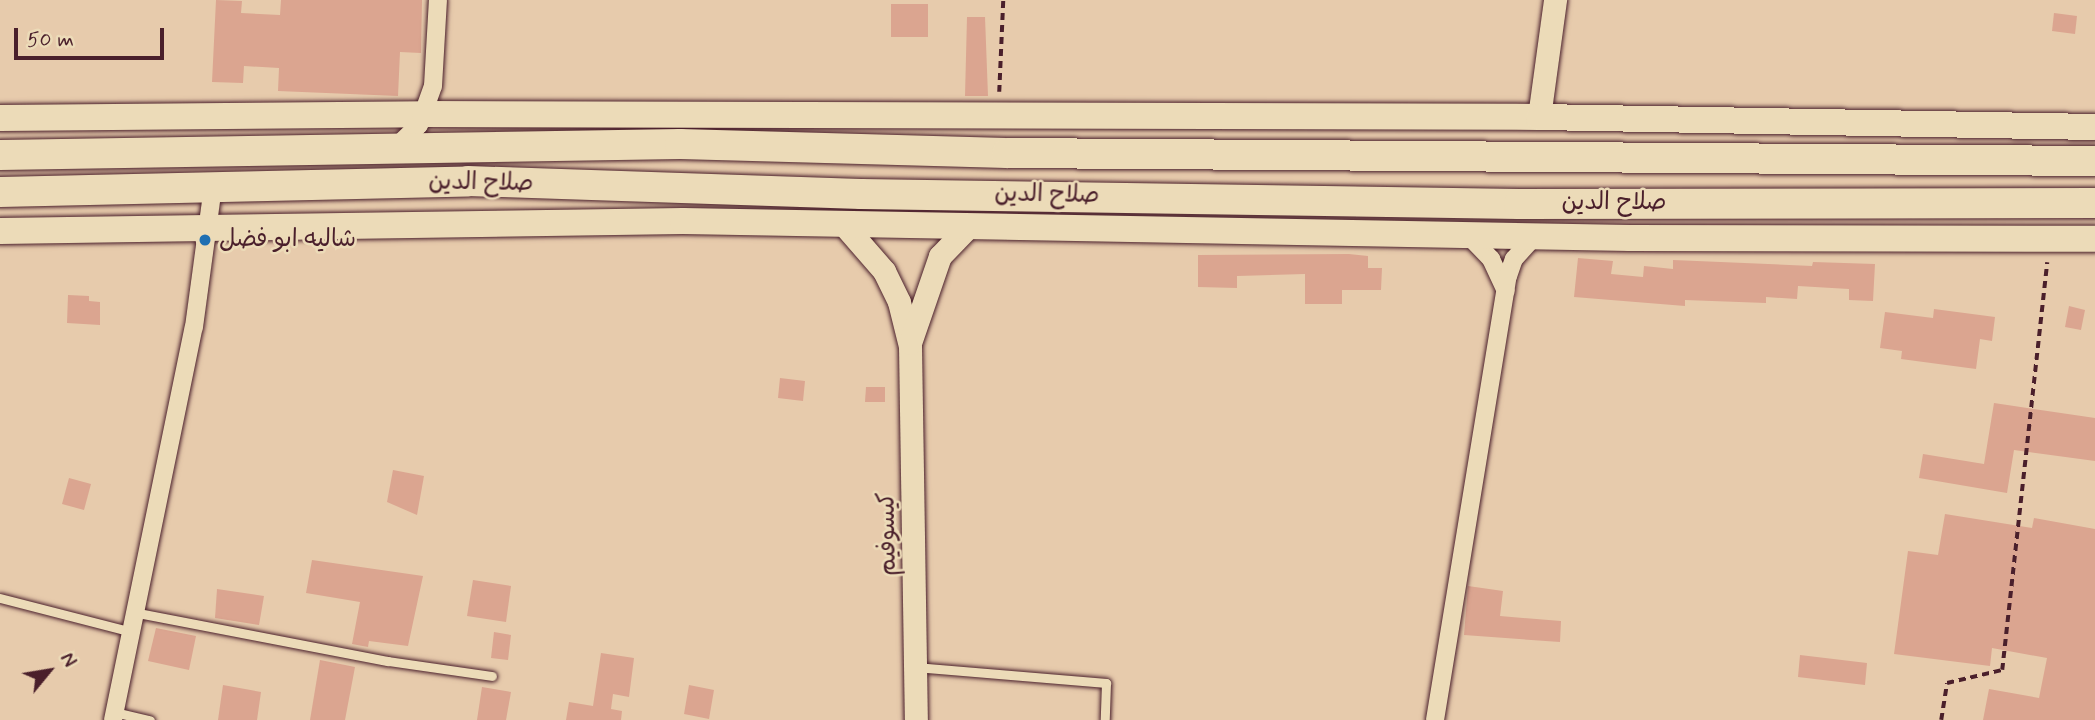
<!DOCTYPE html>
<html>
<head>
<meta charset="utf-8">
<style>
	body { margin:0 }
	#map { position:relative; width:2095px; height:720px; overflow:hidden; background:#e7cbac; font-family:Mynerve,"Playpen Sans Arabic",sans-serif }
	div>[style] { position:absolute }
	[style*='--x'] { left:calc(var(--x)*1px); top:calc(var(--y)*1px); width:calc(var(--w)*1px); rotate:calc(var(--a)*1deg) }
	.building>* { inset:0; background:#dba590 }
	.path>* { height:3.5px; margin-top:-1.75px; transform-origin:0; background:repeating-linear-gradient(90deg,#4a1f2b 0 7px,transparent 0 12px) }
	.roads { filter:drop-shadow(0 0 2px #4a1f2b) drop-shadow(0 0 2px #4a1f2b) }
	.service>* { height:9px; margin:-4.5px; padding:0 4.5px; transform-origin:4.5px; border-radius:4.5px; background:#ecdbb8 }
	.minor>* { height:18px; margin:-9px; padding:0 9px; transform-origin:9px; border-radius:9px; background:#ecdbb8 }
	.tertiary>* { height:23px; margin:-11.5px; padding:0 11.5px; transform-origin:11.5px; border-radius:11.5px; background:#ecdbb8 }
	.secondary>* { height:26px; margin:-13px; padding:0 13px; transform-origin:13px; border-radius:13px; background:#ecdbb8 }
	.trunk>* { height:30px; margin:-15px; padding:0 15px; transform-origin:15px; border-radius:15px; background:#ecdbb8 }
	.dots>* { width:19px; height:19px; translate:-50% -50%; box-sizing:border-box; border:4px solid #ecdbb8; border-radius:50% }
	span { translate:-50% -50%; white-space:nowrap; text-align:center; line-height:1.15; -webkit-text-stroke:5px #ecdbb8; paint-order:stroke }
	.street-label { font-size:24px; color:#4a1f2b }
	.poi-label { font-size:24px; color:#4a1f2b }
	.left { translate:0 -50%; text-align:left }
	.north { position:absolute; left:14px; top:636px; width:70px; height:70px; -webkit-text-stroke:5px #ecdbb8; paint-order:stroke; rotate:60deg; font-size:19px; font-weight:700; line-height:28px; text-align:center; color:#4a1f2b }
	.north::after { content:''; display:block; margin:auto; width:24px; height:32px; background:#4a1f2b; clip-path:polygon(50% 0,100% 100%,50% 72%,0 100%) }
	.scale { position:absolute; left:14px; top:28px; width:150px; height:32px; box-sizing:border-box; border:4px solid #4a1f2b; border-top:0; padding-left:9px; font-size:21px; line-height:24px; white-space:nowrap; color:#4a1f2b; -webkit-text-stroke:5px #ecdbb8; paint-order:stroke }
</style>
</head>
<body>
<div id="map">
	<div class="building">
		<i style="clip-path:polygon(216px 0,242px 1px,241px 13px,280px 15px,281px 0,422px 0,421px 53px,400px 52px,398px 96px,278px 91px,279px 68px,244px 66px,243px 83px,212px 82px)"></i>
		<i style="clip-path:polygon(891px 4px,928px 4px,928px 37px,891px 37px)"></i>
		<i style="clip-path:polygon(2054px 13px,2077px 16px,2075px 34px,2052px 31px)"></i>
		<i style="clip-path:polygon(967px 17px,985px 17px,988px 96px,965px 96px)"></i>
		<i style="clip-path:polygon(1349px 254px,1368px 256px,1368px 268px,1382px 268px,1381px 290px,1342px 290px,1342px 304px,1305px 304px,1305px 274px,1237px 276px,1237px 288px,1198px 287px,1198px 255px)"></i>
		<i style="clip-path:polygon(1578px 258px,1613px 261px,1611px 274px,1643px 277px,1644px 266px,1673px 269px,1673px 260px,1812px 266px,1813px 262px,1875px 264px,1873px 301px,1849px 300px,1849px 289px,1798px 286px,1797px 299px,1766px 297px,1766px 303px,1685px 300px,1685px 306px,1574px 297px)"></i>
		<i style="clip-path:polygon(68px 295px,89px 296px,89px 301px,100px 302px,100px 325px,67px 323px)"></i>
		<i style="clip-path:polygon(2069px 306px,2085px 310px,2081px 330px,2065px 327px)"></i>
		<i style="clip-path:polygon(1934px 309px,1995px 317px,1992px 341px,1980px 339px,1976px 369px,1901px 359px,1902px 351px,1880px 348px,1885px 312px,1933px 318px)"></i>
		<i style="clip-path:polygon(780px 378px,805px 381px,803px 401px,778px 398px)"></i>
		<i style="clip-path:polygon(866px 387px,885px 387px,885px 402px,865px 402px)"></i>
		<i style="clip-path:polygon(1994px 403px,2095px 418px,2095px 461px,2014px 450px,2007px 493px,1919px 478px,1923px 454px,1984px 464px)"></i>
		<i style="clip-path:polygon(393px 470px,424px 476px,417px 515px,387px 502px)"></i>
		<i style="clip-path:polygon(69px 478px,91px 484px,84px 510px,62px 504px)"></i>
		<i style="clip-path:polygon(1945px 514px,2032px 528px,2034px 518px,2095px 529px,2095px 720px,1983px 720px,1989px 689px,2039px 698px,2047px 658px,1992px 648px,1990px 666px,1894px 654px,1908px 551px,1938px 555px)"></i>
		<i style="clip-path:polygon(312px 560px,423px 576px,408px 646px,369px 641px,368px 647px,352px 644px,360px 602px,306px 593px)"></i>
		<i style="clip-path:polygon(473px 580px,511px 586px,506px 622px,467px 616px)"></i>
		<i style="clip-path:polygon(1468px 586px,1503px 591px,1500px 616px,1561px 621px,1560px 642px,1464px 635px)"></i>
		<i style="clip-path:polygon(217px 589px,264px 596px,259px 625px,215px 618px)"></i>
		<i style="clip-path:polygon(156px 628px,196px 636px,189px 670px,148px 661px)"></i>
		<i style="clip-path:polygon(494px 632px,511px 635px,508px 660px,491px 658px)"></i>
		<i style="clip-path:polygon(601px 653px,634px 658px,629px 697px,613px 694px,611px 709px,622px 711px,621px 720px,566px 720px,569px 702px,593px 706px)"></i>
		<i style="clip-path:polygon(1800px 655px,1867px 663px,1865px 685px,1798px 677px)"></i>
		<i style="clip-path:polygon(320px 660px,355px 667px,345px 720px,310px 720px)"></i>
		<i style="clip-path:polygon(223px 685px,261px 692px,257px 720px,218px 720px)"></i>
		<i style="clip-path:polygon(689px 685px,714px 690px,709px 719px,684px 714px)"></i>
		<i style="clip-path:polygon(482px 687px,511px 692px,506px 720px,477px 720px)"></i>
	</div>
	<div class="path">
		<i style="--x:999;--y:92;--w:92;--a:-87.5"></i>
		<i style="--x:1941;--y:720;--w:37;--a:-81"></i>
		<i style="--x:1947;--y:683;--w:57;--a:-13.3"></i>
		<i style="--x:2002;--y:670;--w:410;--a:-83.7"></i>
	</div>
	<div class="roads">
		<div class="service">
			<i style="--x:0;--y:598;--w:136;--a:14.4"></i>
			<i style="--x:138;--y:613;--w:255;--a:10.9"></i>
			<i style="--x:388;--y:661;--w:105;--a:8.2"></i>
			<i style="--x:915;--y:667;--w:192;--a:4.8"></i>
			<i style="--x:1106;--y:683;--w:37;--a:92"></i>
			<i style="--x:114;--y:712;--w:37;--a:13"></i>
		</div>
		<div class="minor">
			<i style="--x:395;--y:148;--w:33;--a:-44"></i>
			<i style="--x:419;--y:125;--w:41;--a:-70.3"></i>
			<i style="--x:433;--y:86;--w:86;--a:-86.7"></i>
			<i style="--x:1467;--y:234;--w:35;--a:46"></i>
			<i style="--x:1491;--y:259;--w:35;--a:65"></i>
			<i style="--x:113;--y:720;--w:401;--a:-78.4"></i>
			<i style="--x:194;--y:327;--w:141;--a:-82.3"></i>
			<i style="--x:1435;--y:720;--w:450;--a:-80.7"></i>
			<i style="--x:1508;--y:276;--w:18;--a:-71"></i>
			<i style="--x:1514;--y:259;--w:30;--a:-48"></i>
		</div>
		<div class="tertiary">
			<i style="--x:1539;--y:117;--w:118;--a:-82.2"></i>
			<i style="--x:844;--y:225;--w:61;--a:49"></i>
			<i style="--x:884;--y:271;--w:34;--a:64"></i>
			<i style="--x:899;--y:302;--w:45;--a:76"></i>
			<i style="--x:910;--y:346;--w:374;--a:89.1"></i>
			<i style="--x:910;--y:343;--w:92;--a:-71"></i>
			<i style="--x:940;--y:256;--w:40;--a:-46"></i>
		</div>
		<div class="secondary">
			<i style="--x:0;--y:118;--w:425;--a:-0.5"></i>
			<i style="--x:425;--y:114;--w:1114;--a:0.15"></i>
			<i style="--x:1539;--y:117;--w:556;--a:1.03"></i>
			<i style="--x:0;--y:231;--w:683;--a:-0.84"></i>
			<i style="--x:683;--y:221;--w:947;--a:1.03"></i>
			<i style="--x:1630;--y:238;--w:465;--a:0.1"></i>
		</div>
		<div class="trunk">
			<i style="--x:0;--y:155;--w:680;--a:-0.93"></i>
			<i style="--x:680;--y:144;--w:327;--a:1.6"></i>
			<i style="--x:1007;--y:153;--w:1088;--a:0.42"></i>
			<i style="--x:0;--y:192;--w:468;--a:-1.3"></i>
			<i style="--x:468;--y:181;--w:393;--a:1.9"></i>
			<i style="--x:861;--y:194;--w:658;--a:0.87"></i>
			<i style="--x:1519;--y:204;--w:576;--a:-0.1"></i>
		</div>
	</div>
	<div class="dots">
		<i style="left:205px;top:240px;background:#1f6fb2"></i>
	</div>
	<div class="street-label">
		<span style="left:481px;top:183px;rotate:1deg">صلاح الدين</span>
		<span style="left:1047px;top:195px;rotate:1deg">صلاح الدين</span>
		<span style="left:1614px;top:203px">صلاح الدين</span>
		<span style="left:888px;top:534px;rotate:-91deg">كيسوفيم</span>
	</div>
	<div class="poi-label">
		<span class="left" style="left:219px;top:240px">شاليه ابو فضل</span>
	</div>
	<div class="north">N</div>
	<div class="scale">50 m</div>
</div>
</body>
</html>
